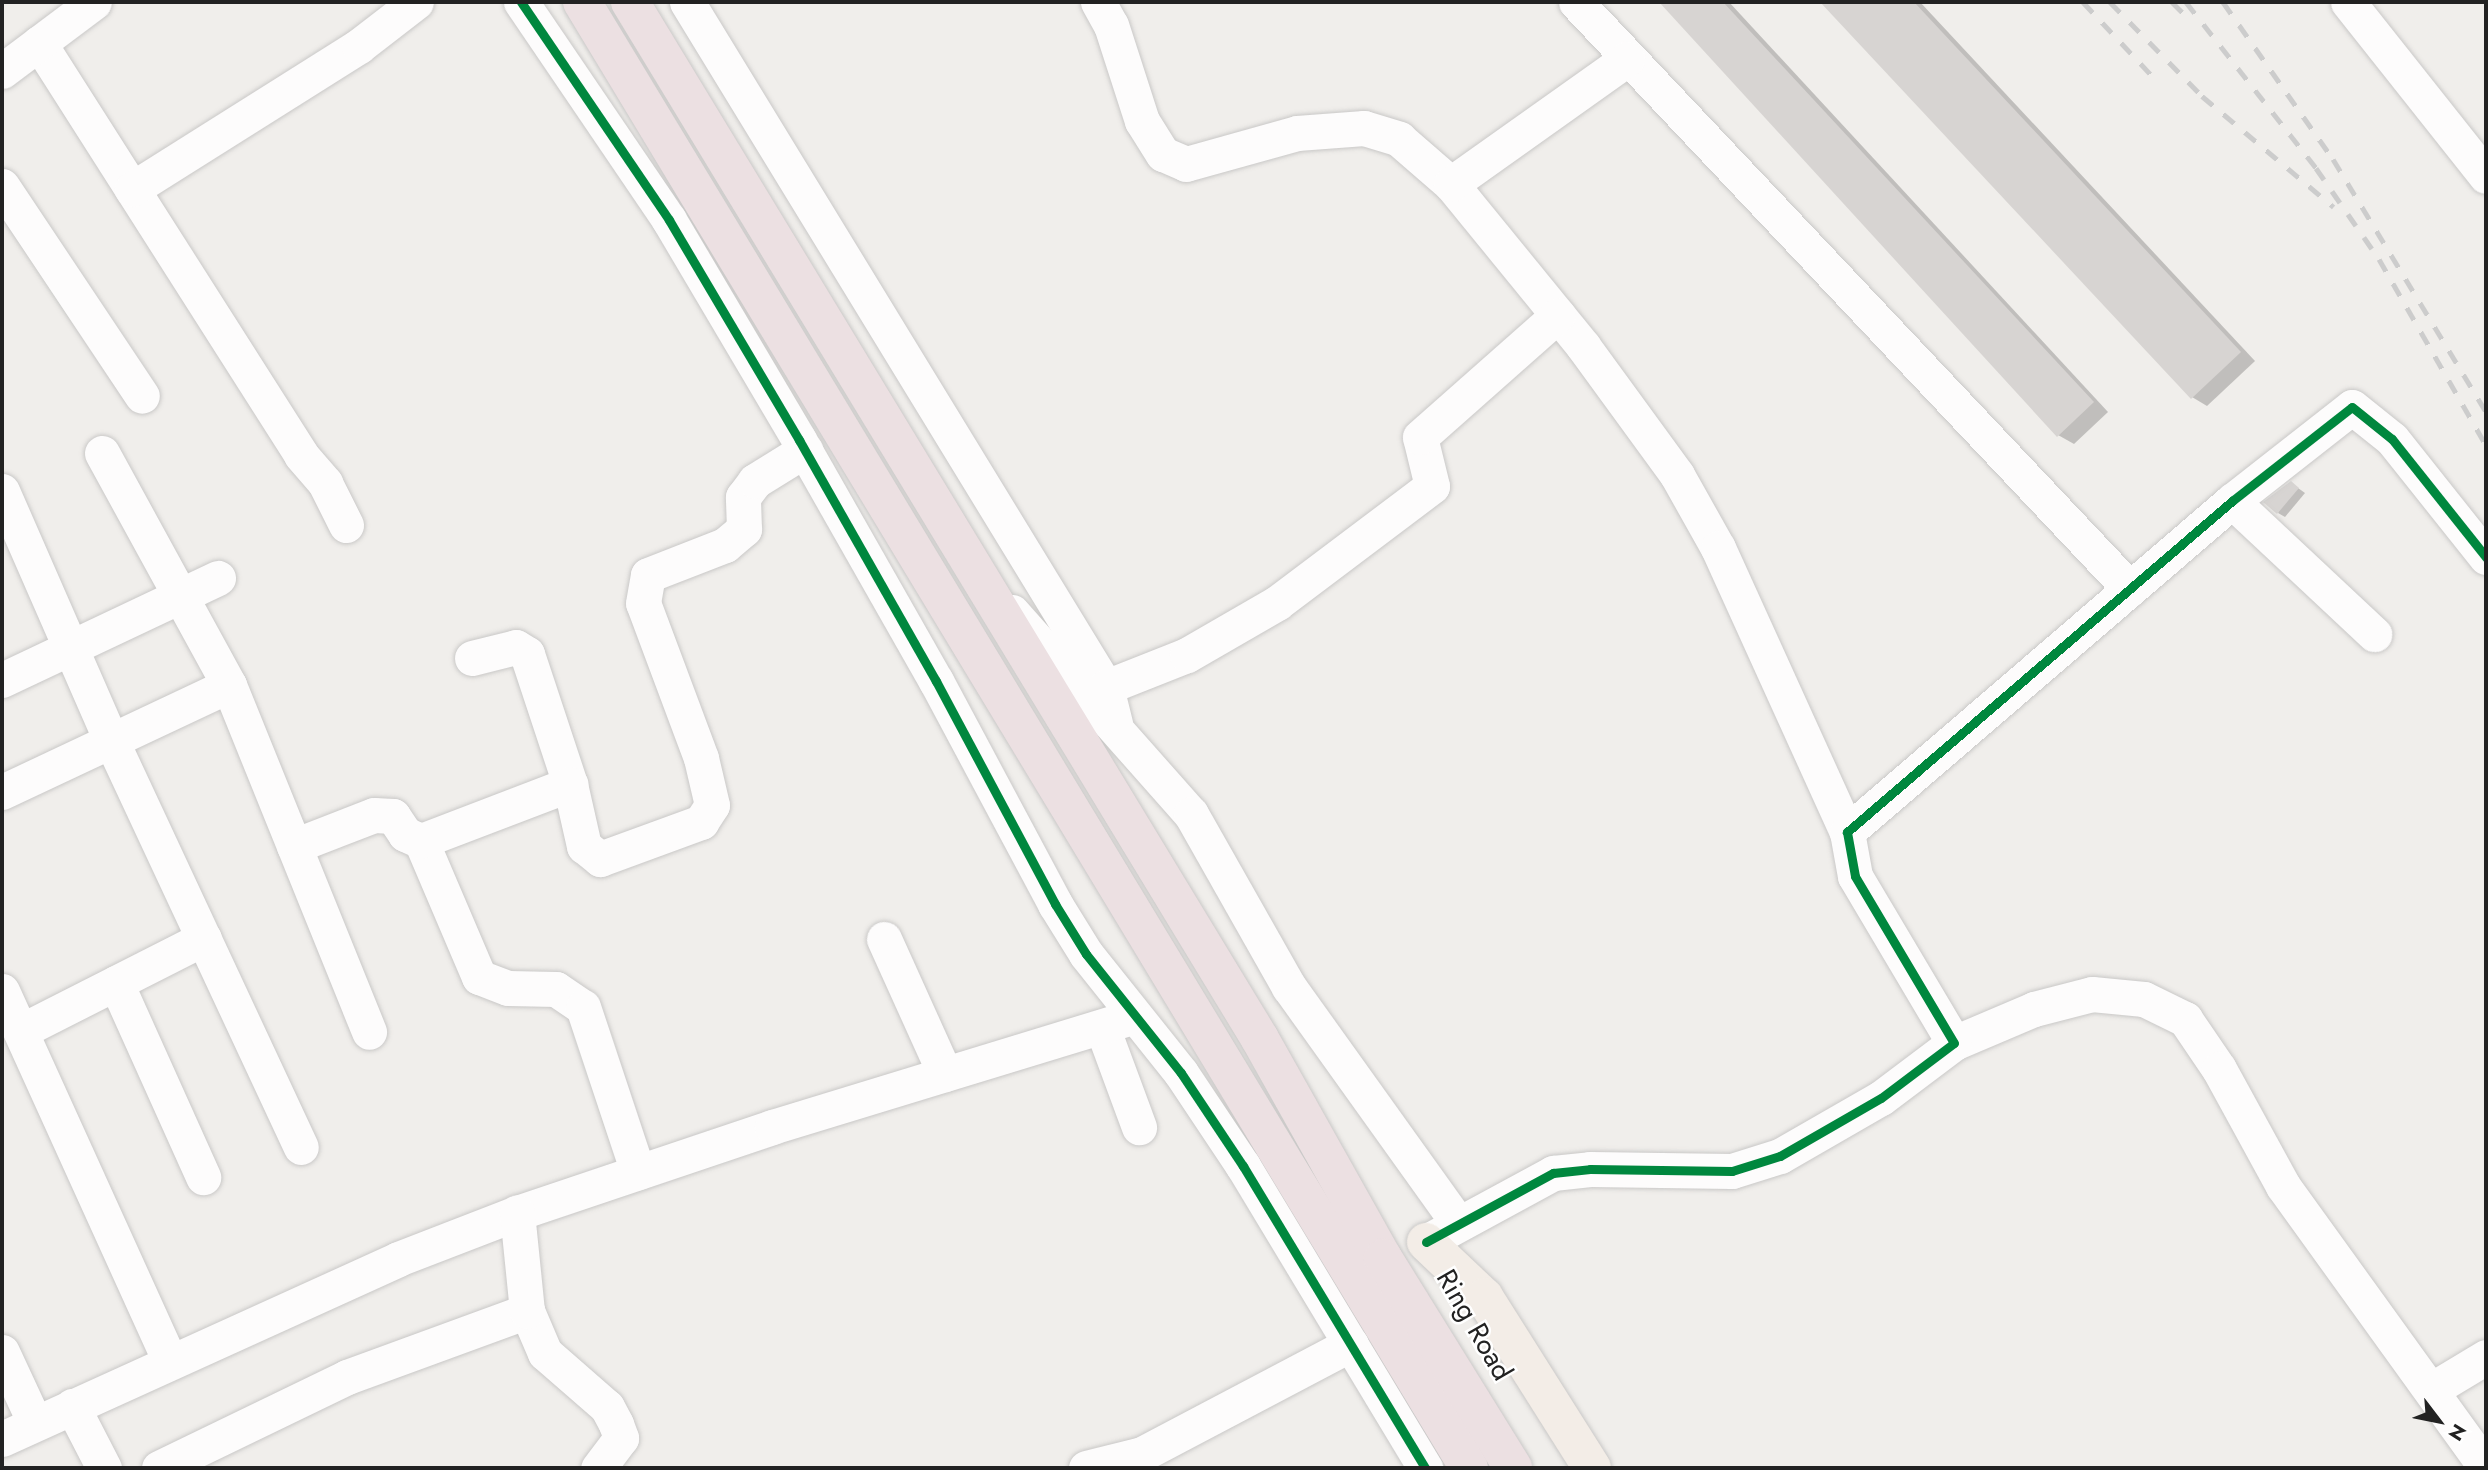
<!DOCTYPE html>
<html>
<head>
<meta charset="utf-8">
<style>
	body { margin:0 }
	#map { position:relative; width:2488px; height:1470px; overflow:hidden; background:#f0eeeb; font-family:Jost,sans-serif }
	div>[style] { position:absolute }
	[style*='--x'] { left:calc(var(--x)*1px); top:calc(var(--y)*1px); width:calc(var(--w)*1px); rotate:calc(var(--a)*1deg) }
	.shadow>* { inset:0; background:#0003 }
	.building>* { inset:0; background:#d7d4d2 }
	.roads { filter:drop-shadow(0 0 2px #c9c8c7) drop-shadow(0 0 2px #c9c8c7) }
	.minor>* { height:35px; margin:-17.5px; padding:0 17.5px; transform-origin:17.5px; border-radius:17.5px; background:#fdfcfc }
	.major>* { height:38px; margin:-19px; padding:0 19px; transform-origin:19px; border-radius:19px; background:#f3ede7 }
	.highway>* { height:38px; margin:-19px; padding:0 19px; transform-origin:19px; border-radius:19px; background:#ece0e2 }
	.rail>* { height:5px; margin-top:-2.5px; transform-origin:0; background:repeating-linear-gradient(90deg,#ccc 0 14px,transparent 0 28px) }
	.cycleway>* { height:9px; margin:-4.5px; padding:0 4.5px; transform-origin:4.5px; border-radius:4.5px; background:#00873e }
	span { translate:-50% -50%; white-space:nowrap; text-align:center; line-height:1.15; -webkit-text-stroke:5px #fff; paint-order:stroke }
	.street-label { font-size:28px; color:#222 }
	.frame { position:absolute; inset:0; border:4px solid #222; pointer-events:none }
	.north { position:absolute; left:2404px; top:1386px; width:70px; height:70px; -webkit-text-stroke:5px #fff; paint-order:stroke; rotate:122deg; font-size:19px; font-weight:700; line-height:28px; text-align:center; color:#222 }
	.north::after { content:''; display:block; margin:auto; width:24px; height:32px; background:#222; clip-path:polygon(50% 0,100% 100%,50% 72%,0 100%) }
</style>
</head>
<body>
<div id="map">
	<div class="shadow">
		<i style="clip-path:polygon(1662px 2px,1729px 2px,2108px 412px,2074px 444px,2058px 435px)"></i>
		<i style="clip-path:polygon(1822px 2px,1920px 2px,2255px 361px,2207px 406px,2192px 397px)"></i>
		<i style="clip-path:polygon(2291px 483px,2305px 493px,2285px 517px,2278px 513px)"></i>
	</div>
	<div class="building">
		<i style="clip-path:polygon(1659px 2px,1723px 2px,2094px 402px,2057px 437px)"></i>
		<i style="clip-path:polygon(1820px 2px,1914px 2px,2241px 352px,2191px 399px)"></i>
		<i style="clip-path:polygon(2291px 481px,2299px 488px,2277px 514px,2263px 502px)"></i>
	</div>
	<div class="roads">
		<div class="minor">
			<i style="--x:521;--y:2;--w:263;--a:55.8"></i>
			<i style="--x:669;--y:220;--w:256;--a:59.4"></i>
			<i style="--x:799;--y:440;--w:277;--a:60.4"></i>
			<i style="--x:936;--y:681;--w:253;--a:61.9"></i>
			<i style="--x:1055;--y:904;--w:59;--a:58.2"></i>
			<i style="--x:1086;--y:954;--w:152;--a:51.4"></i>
			<i style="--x:1181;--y:1073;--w:112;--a:56.3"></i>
			<i style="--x:1243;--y:1166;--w:353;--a:58.9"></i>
			<i style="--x:687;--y:2;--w:803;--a:58.55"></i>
			<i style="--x:1106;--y:687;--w:38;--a:76"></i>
			<i style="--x:1098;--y:2;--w:26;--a:61"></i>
			<i style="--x:1111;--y:25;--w:101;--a:72.1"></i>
			<i style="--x:1142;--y:121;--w:39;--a:58"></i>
			<i style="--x:1163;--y:154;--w:25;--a:23"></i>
			<i style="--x:1186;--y:164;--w:115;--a:-15.6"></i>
			<i style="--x:1297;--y:133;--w:67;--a:-4.3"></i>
			<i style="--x:1364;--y:128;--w:37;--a:17"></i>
			<i style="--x:1399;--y:139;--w:69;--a:40.9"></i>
			<i style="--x:1451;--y:184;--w:209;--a:50.8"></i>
			<i style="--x:1583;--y:346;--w:160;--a:53.9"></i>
			<i style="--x:1677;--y:475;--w:84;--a:60.7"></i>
			<i style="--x:1718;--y:548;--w:312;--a:65.6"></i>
			<i style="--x:1576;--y:2;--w:807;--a:46.66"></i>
			<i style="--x:2348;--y:2;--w:222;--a:51.6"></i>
			<i style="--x:39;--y:43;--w:488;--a:57.5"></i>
			<i style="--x:301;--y:455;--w:37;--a:49"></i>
			<i style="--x:325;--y:483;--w:47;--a:63.4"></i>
			<i style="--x:2;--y:71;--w:115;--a:-36.9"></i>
			<i style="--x:1451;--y:184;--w:216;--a:-35.4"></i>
			<i style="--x:2;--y:186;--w:252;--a:56.3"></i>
			<i style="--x:132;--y:189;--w:268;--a:-32.2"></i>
			<i style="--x:359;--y:46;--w:72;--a:-37.7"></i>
			<i style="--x:102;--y:453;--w:264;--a:61.3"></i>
			<i style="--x:229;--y:685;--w:374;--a:68"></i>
			<i style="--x:2;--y:491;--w:272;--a:66.4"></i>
			<i style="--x:111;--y:740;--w:449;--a:65"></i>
			<i style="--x:2232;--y:501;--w:195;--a:43.1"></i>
			<i style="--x:1012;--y:612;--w:270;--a:48.5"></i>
			<i style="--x:1191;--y:814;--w:199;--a:60.5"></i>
			<i style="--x:1289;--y:987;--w:290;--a:54.4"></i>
			<i style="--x:472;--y:658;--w:45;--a:-14"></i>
			<i style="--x:516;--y:647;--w:13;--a:32"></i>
			<i style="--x:527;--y:654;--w:137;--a:71.7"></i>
			<i style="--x:2;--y:680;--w:239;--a:-25.3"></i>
			<i style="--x:1106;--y:687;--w:87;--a:-21.6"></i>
			<i style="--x:1187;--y:655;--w:104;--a:-30"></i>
			<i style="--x:1277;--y:603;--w:194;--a:-37"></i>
			<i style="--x:1432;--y:486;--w:50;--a:-103.8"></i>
			<i style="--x:1420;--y:437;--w:184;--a:-41.5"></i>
			<i style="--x:2;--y:792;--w:251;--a:-25.2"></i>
			<i style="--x:421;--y:841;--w:148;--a:66.9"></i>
			<i style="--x:479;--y:977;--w:31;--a:21"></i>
			<i style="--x:508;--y:988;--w:48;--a:1.2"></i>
			<i style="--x:556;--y:989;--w:32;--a:34"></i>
			<i style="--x:583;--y:1007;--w:174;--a:71.6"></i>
			<i style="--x:294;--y:846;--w:86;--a:-21.2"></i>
			<i style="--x:374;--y:815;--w:19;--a:3"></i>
			<i style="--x:393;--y:816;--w:22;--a:56"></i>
			<i style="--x:405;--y:834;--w:17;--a:24"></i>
			<i style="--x:421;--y:841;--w:160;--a:-20.9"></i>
			<i style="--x:570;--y:784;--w:64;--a:77.3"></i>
			<i style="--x:584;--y:846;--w:21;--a:39"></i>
			<i style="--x:600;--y:859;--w:108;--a:-20.1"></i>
			<i style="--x:701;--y:822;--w:20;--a:-57"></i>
			<i style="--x:712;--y:805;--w:48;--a:-103.2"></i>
			<i style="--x:701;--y:758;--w:165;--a:-110.5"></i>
			<i style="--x:643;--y:603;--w:28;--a:-80"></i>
			<i style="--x:648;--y:575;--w:83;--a:-21.3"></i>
			<i style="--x:725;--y:545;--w:25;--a:-40"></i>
			<i style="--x:744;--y:529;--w:32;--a:-92"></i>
			<i style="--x:743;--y:497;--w:20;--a:-53"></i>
			<i style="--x:755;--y:481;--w:59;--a:-31.8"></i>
			<i style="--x:884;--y:939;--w:148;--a:65.7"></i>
			<i style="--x:116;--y:983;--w:213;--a:65.8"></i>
			<i style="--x:2;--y:991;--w:407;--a:65.6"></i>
			<i style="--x:1102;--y:1027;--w:107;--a:69.7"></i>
			<i style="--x:21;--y:1031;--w:205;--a:-26.9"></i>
			<i style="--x:1954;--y:1043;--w:87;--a:-23"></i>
			<i style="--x:2034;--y:1009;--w:60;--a:-14.5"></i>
			<i style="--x:2092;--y:994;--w:52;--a:5.5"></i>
			<i style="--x:2144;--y:999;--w:46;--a:26"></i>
			<i style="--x:2185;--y:1019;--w:60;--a:55.8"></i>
			<i style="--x:2219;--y:1069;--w:133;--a:61.3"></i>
			<i style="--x:2283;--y:1186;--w:347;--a:54.2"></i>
			<i style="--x:1426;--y:1242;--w:145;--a:-28.5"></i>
			<i style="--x:1553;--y:1173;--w:37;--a:-6"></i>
			<i style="--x:1590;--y:1169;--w:142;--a:0.8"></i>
			<i style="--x:1732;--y:1171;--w:50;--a:-17.4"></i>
			<i style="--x:1780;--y:1156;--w:116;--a:-29.9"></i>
			<i style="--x:1881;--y:1098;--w:91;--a:-37"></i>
			<i style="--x:1954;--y:1043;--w:194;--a:-120.7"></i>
			<i style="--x:1855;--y:876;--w:45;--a:-100.3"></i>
			<i style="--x:1847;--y:832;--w:508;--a:-40.69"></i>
			<i style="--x:2232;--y:501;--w:152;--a:-38.1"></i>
			<i style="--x:2352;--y:407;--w:51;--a:38.7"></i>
			<i style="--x:2392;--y:439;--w:151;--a:51.5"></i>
			<i style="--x:527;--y:1311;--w:46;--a:66.8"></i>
			<i style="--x:545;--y:1353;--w:82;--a:41.1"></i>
			<i style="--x:607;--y:1407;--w:19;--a:62"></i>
			<i style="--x:616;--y:1424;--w:15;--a:70"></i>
			<i style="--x:621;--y:1438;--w:38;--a:127"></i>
			<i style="--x:2;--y:1352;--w:78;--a:65.1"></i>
			<i style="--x:2431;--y:1390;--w:64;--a:-31"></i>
			<i style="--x:72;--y:1406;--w:70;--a:62.7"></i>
			<i style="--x:2;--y:1439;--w:435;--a:-24.4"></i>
			<i style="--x:398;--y:1259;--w:128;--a:-21.1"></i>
			<i style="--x:517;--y:1213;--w:269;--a:-18.6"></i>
			<i style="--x:772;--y:1127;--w:376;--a:-17"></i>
			<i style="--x:159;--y:1468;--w:209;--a:-25.8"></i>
			<i style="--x:347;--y:1377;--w:192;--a:-20.1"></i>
			<i style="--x:527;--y:1311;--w:99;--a:-95.8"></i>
			<i style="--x:1086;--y:1468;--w:58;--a:-14"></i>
			<i style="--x:1142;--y:1454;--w:236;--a:-27.8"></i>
		</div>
		<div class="major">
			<i style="--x:1426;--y:1242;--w:80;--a:43.5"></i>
			<i style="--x:1484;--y:1297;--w:202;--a:57.7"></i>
		</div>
		<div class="highway">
			<i style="--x:582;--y:2;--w:1713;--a:58.82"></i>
			<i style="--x:630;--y:2;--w:1213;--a:58.72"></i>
			<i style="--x:1260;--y:1039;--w:251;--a:60.7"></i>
			<i style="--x:1383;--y:1258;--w:247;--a:58.2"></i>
		</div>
	</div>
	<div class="rail">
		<i style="--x:2083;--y:2;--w:107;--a:46.9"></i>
		<i style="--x:2110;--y:2;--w:132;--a:45.6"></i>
		<i style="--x:2202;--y:96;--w:172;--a:40.1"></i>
		<i style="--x:2172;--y:2;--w:28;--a:45"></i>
		<i style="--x:2186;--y:2;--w:211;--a:51.9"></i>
		<i style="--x:2316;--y:168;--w:111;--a:55.3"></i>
		<i style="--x:2379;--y:259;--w:215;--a:60.1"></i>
		<i style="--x:2223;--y:2;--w:192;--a:55"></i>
		<i style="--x:2333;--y:159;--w:296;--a:58.8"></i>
	</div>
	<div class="cycleway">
		<i style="--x:521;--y:2;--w:263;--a:55.8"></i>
		<i style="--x:669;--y:220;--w:256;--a:59.4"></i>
		<i style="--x:799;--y:440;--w:277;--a:60.4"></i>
		<i style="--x:936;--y:681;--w:253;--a:61.9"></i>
		<i style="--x:1055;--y:904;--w:59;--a:58.2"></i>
		<i style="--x:1086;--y:954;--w:152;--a:51.4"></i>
		<i style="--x:1181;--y:1073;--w:112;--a:56.3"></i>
		<i style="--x:1243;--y:1166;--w:353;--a:58.9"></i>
		<i style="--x:1426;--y:1242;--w:145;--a:-28.5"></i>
		<i style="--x:1553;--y:1173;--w:37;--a:-6"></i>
		<i style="--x:1590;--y:1169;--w:142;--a:0.8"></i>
		<i style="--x:1732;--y:1171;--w:50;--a:-17.4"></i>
		<i style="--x:1780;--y:1156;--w:116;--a:-29.9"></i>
		<i style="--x:1881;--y:1098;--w:91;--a:-37"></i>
		<i style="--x:1954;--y:1043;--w:194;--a:-120.7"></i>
		<i style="--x:1855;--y:876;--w:45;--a:-100.3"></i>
		<i style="--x:1847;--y:832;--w:508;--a:-40.69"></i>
		<i style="--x:2232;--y:501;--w:152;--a:-38.1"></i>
		<i style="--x:2352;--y:407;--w:51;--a:38.7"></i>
		<i style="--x:2392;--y:439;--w:151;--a:51.5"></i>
	</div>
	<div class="street-label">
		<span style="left:1474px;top:1325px;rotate:60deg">Ring Road</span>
	</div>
	<div class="frame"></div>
	<div class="north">N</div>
</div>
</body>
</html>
